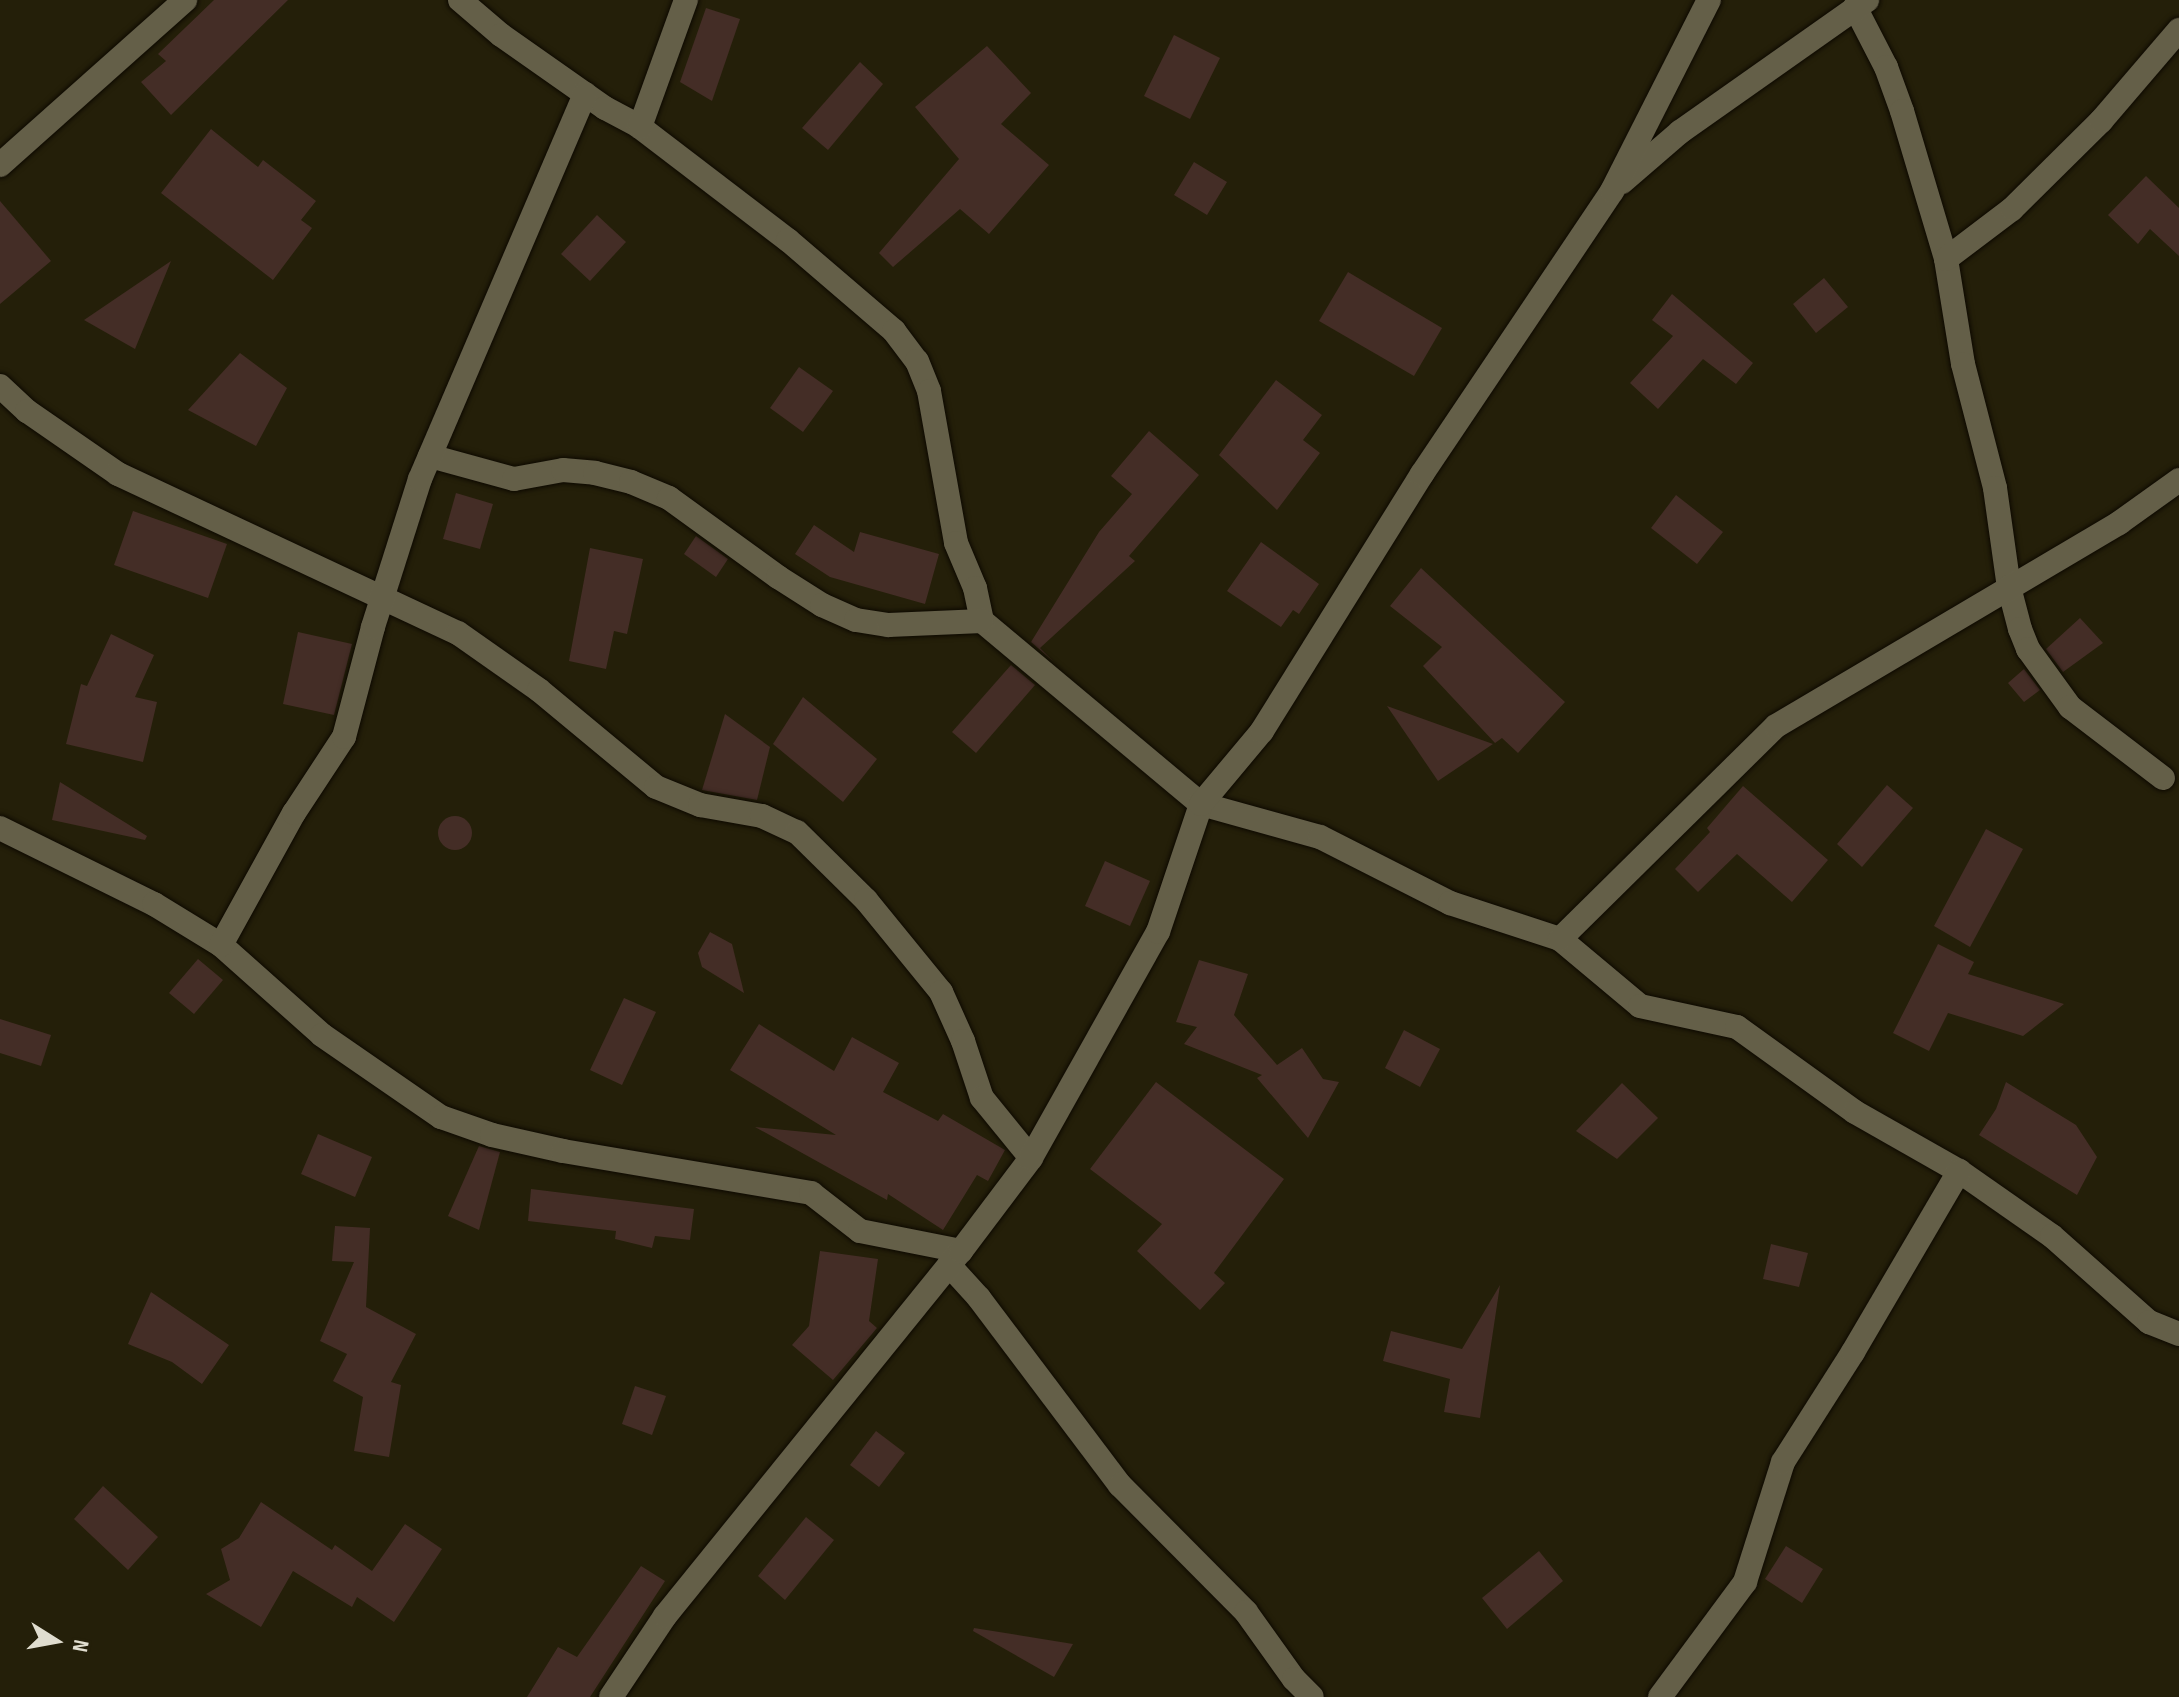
<!DOCTYPE html>
<html>
<head>
<meta charset="utf-8">
<style>
	body { margin:0 }
	#map { position:relative; width:2179px; height:1697px; overflow:hidden; background:#241f09; font-family:"Sofia Sans Condensed",sans-serif }
	div>[style] { position:absolute }
	[style*='--x'] { left:calc(var(--x)*1px); top:calc(var(--y)*1px); width:calc(var(--w)*1px); rotate:calc(var(--a)*1deg) }
	.building>* { inset:0; background:#442d26 }
	.round { border-radius:50% }
	.roads { filter:drop-shadow(0 0 2px #0d0900) drop-shadow(0 0 2px #0d0900) }
	.street>* { height:24px; margin:-12px; padding:0 12px; transform-origin:12px; border-radius:12px; background:#645f48 }
	span { translate:-50% -50%; white-space:nowrap; text-align:center; line-height:1.15; -webkit-text-stroke:8px #241f09; paint-order:stroke }
	.north { position:absolute; left:16px; top:1601px; width:80px; height:80px; -webkit-text-stroke:6px #241f09; paint-order:stroke; rotate:101deg; font-size:22px; font-weight:700; line-height:32px; text-align:center; color:#e0ddcf }
	.north::after { content:''; display:block; margin:auto; width:28px; height:36px; background:#e0ddcf; clip-path:polygon(50% 0,100% 100%,50% 72%,0 100%) }
</style>
</head>
<body>
<div id="map">
	<div class="building">
		<i style="clip-path:polygon(214px 0,288px 0,171px 115px,141px 82px,166px 61px,158px 54px)"></i>
		<i style="clip-path:polygon(706px 8px,740px 19px,712px 101px,680px 82px)"></i>
		<i style="clip-path:polygon(1174px 35px,1220px 58px,1190px 119px,1144px 96px)"></i>
		<i style="clip-path:polygon(987px 46px,1031px 93px,1001px 124px,1049px 165px,989px 234px,960px 209px,893px 267px,879px 253px,959px 159px,915px 107px)"></i>
		<i style="clip-path:polygon(860px 62px,883px 84px,828px 150px,802px 128px)"></i>
		<i style="clip-path:polygon(211px 129px,258px 167px,263px 160px,316px 201px,301px 220px,312px 228px,273px 280px,161px 193px)"></i>
		<i style="clip-path:polygon(1194px 162px,1227px 182px,1207px 215px,1174px 195px)"></i>
		<i style="clip-path:polygon(2146px 176px,2179px 208px,2179px 256px,2150px 229px,2138px 244px,2108px 215px)"></i>
		<i style="clip-path:polygon(0 201px,51px 261px,0 304px)"></i>
		<i style="clip-path:polygon(597px 215px,626px 242px,590px 281px,561px 254px)"></i>
		<i style="clip-path:polygon(171px 261px,135px 349px,84px 320px)"></i>
		<i style="clip-path:polygon(1348px 272px,1442px 328px,1414px 376px,1319px 321px)"></i>
		<i style="clip-path:polygon(1824px 278px,1848px 307px,1816px 333px,1793px 304px)"></i>
		<i style="clip-path:polygon(1672px 294px,1753px 363px,1736px 384px,1703px 359px,1658px 409px,1630px 383px,1673px 336px,1652px 320px)"></i>
		<i style="clip-path:polygon(240px 353px,287px 388px,256px 446px,188px 410px)"></i>
		<i style="clip-path:polygon(799px 367px,833px 391px,803px 432px,770px 408px)"></i>
		<i style="clip-path:polygon(1276px 380px,1322px 415px,1303px 440px,1320px 453px,1277px 510px,1219px 455px)"></i>
		<i style="clip-path:polygon(1149px 431px,1199px 475px,1129px 556px,1135px 561px,1040px 648px,1054px 662px,1031px 642px,1099px 532px,1132px 494px,1111px 476px)"></i>
		<i style="clip-path:polygon(456px 493px,493px 504px,480px 549px,443px 539px)"></i>
		<i style="clip-path:polygon(1676px 495px,1723px 532px,1697px 564px,1651px 528px)"></i>
		<i style="clip-path:polygon(133px 511px,227px 544px,208px 598px,114px 565px)"></i>
		<i style="clip-path:polygon(814px 525px,854px 552px,860px 532px,939px 554px,925px 604px,830px 577px,795px 554px)"></i>
		<i style="clip-path:polygon(696px 536px,728px 559px,716px 577px,684px 554px)"></i>
		<i style="clip-path:polygon(1261px 542px,1319px 584px,1299px 614px,1293px 610px,1281px 627px,1227px 591px)"></i>
		<i style="clip-path:polygon(590px 548px,643px 559px,627px 634px,614px 631px,606px 669px,569px 661px)"></i>
		<i style="clip-path:polygon(1421px 568px,1565px 702px,1518px 753px,1502px 738px,1495px 743px,1423px 666px,1442px 647px,1390px 606px)"></i>
		<i style="clip-path:polygon(2080px 618px,2103px 643px,2063px 672px,2046px 649px)"></i>
		<i style="clip-path:polygon(298px 632px,352px 644px,334px 715px,283px 704px)"></i>
		<i style="clip-path:polygon(111px 634px,154px 655px,135px 697px,157px 702px,143px 762px,66px 744px,81px 684px,87px 686px)"></i>
		<i style="clip-path:polygon(1011px 665px,1035px 685px,976px 753px,952px 732px)"></i>
		<i style="clip-path:polygon(2024px 669px,2040px 690px,2024px 702px,2008px 683px)"></i>
		<i style="clip-path:polygon(803px 697px,877px 759px,843px 802px,773px 744px)"></i>
		<i style="clip-path:polygon(1387px 706px,1493px 744px,1438px 781px)"></i>
		<i style="clip-path:polygon(725px 714px,770px 747px,757px 800px,702px 790px)"></i>
		<i style="clip-path:polygon(60px 782px,147px 836px,145px 840px,52px 820px)"></i>
		<i style="clip-path:polygon(1887px 785px,1913px 808px,1862px 867px,1837px 844px)"></i>
		<i style="clip-path:polygon(1743px 786px,1828px 860px,1792px 902px,1737px 854px,1698px 892px,1675px 869px,1710px 832px,1707px 828px)"></i>
		<i class="round" style="left:438px;top:816px;width:34px;height:34px"></i>
		<i style="clip-path:polygon(1986px 829px,2023px 849px,1970px 947px,1934px 926px)"></i>
		<i style="clip-path:polygon(1105px 861px,1150px 881px,1130px 926px,1085px 906px)"></i>
		<i style="clip-path:polygon(710px 932px,732px 944px,744px 993px,702px 967px,698px 953px)"></i>
		<i style="clip-path:polygon(1938px 944px,1974px 962px,1968px 974px,2064px 1004px,2023px 1036px,1948px 1013px,1929px 1051px,1893px 1033px)"></i>
		<i style="clip-path:polygon(198px 959px,223px 980px,194px 1014px,169px 993px)"></i>
		<i style="clip-path:polygon(1199px 960px,1248px 974px,1234px 1015px,1277px 1065px,1302px 1048px,1323px 1079px,1339px 1082px,1308px 1138px,1257px 1078px,1262px 1075px,1184px 1044px,1197px 1027px,1176px 1022px)"></i>
		<i style="clip-path:polygon(624px 998px,656px 1012px,622px 1085px,590px 1070px)"></i>
		<i style="clip-path:polygon(0 1019px,51px 1035px,41px 1066px,0 1053px)"></i>
		<i style="clip-path:polygon(759px 1024px,834px 1071px,852px 1037px,899px 1063px,883px 1092px,938px 1121px,943px 1114px,1005px 1150px,988px 1181px,977px 1175px,943px 1230px,888px 1194px,887px 1200px,755px 1127px,836px 1135px,730px 1070px)"></i>
		<i style="clip-path:polygon(1404px 1030px,1440px 1049px,1420px 1087px,1385px 1068px)"></i>
		<i style="clip-path:polygon(1156px 1082px,1284px 1179px,1214px 1273px,1225px 1283px,1200px 1310px,1137px 1251px,1162px 1224px,1090px 1169px)"></i>
		<i style="clip-path:polygon(2006px 1082px,2076px 1125px,2097px 1157px,2077px 1195px,1979px 1135px,1996px 1109px)"></i>
		<i style="clip-path:polygon(1622px 1083px,1658px 1118px,1617px 1159px,1576px 1131px)"></i>
		<i style="clip-path:polygon(318px 1134px,372px 1157px,355px 1197px,301px 1174px)"></i>
		<i style="clip-path:polygon(479px 1146px,500px 1152px,479px 1230px,448px 1216px)"></i>
		<i style="clip-path:polygon(531px 1189px,694px 1209px,690px 1240px,655px 1236px,652px 1248px,615px 1239px,616px 1231px,528px 1221px)"></i>
		<i style="clip-path:polygon(335px 1226px,370px 1228px,366px 1307px,416px 1334px,391px 1382px,401px 1385px,389px 1457px,354px 1451px,363px 1397px,333px 1381px,347px 1354px,320px 1341px,354px 1262px,332px 1261px)"></i>
		<i style="clip-path:polygon(1771px 1244px,1808px 1253px,1799px 1287px,1763px 1279px)"></i>
		<i style="clip-path:polygon(820px 1251px,878px 1259px,869px 1321px,877px 1328px,833px 1380px,792px 1345px,809px 1326px)"></i>
		<i style="clip-path:polygon(1500px 1285px,1480px 1418px,1444px 1412px,1450px 1379px,1383px 1361px,1391px 1331px,1462px 1349px)"></i>
		<i style="clip-path:polygon(151px 1292px,229px 1345px,202px 1384px,172px 1362px,128px 1344px)"></i>
		<i style="clip-path:polygon(635px 1386px,666px 1396px,652px 1435px,622px 1424px)"></i>
		<i style="clip-path:polygon(876px 1431px,905px 1453px,879px 1487px,850px 1465px)"></i>
		<i style="clip-path:polygon(103px 1486px,158px 1537px,128px 1570px,74px 1519px)"></i>
		<i style="clip-path:polygon(261px 1502px,332px 1550px,335px 1545px,372px 1571px,405px 1524px,442px 1549px,394px 1622px,357px 1597px,352px 1607px,293px 1571px,261px 1627px,206px 1594px,230px 1580px,221px 1549px,239px 1538px)"></i>
		<i style="clip-path:polygon(806px 1517px,834px 1540px,785px 1600px,758px 1576px)"></i>
		<i style="clip-path:polygon(1786px 1546px,1823px 1569px,1802px 1603px,1765px 1579px)"></i>
		<i style="clip-path:polygon(1539px 1551px,1563px 1581px,1507px 1629px,1482px 1598px)"></i>
		<i style="clip-path:polygon(641px 1566px,665px 1581px,590px 1697px,527px 1697px,558px 1647px,577px 1657px)"></i>
		<i style="clip-path:polygon(974px 1628px,1073px 1644px,1054px 1677px,973px 1631px)"></i>
	</div>
	<div class="roads">
		<div class="street">
			<i style="--x:460;--y:0;--w:54;--a:40.5"></i>
			<i style="--x:501;--y:35;--w:127;--a:35.1"></i>
			<i style="--x:605;--y:108;--w:40;--a:28"></i>
			<i style="--x:640;--y:127;--w:186;--a:37.4"></i>
			<i style="--x:788;--y:240;--w:140;--a:40.6"></i>
			<i style="--x:894;--y:331;--w:38;--a:53"></i>
			<i style="--x:917;--y:361;--w:32;--a:68"></i>
			<i style="--x:929;--y:391;--w:154;--a:79.9"></i>
			<i style="--x:956;--y:543;--w:49;--a:67.1"></i>
			<i style="--x:975;--y:588;--w:34;--a:78"></i>
			<i style="--x:982;--y:621;--w:285;--a:39.9"></i>
			<i style="--x:1201;--y:804;--w:123;--a:15.5"></i>
			<i style="--x:1320;--y:837;--w:146;--a:26.9"></i>
			<i style="--x:1450;--y:903;--w:116;--a:18.1"></i>
			<i style="--x:1560;--y:939;--w:104;--a:39.9"></i>
			<i style="--x:1640;--y:1006;--w:99;--a:12.2"></i>
			<i style="--x:1737;--y:1027;--w:145;--a:35.8"></i>
			<i style="--x:1855;--y:1112;--w:120;--a:29.6"></i>
			<i style="--x:1959;--y:1171;--w:113;--a:35"></i>
			<i style="--x:2052;--y:1236;--w:130;--a:41.6"></i>
			<i style="--x:2149;--y:1322;--w:32;--a:22"></i>
			<i style="--x:1855;--y:7;--w:68;--a:62.7"></i>
			<i style="--x:1886;--y:67;--w:47;--a:70"></i>
			<i style="--x:1902;--y:111;--w:154;--a:73.4"></i>
			<i style="--x:1946;--y:259;--w:106;--a:80.8"></i>
			<i style="--x:1963;--y:364;--w:128;--a:75.5"></i>
			<i style="--x:1995;--y:488;--w:100;--a:82"></i>
			<i style="--x:2009;--y:587;--w:43;--a:75.3"></i>
			<i style="--x:2020;--y:629;--w:22;--a:68"></i>
			<i style="--x:2028;--y:649;--w:72;--a:54.1"></i>
			<i style="--x:2070;--y:707;--w:117;--a:37.4"></i>
			<i style="--x:640;--y:127;--w:135;--a:-70.1"></i>
			<i style="--x:0;--y:165;--w:248;--a:-41.7"></i>
			<i style="--x:1622;--y:182;--w:77;--a:-40.8"></i>
			<i style="--x:1680;--y:132;--w:229;--a:-35.2"></i>
			<i style="--x:1946;--y:259;--w:83;--a:-37.1"></i>
			<i style="--x:2012;--y:209;--w:125;--a:-44.7"></i>
			<i style="--x:2101;--y:121;--w:120;--a:-49.4"></i>
			<i style="--x:0;--y:386;--w:37;--a:43"></i>
			<i style="--x:27;--y:411;--w:111;--a:34.7"></i>
			<i style="--x:118;--y:474;--w:375;--a:25.1"></i>
			<i style="--x:458;--y:633;--w:99;--a:35.1"></i>
			<i style="--x:539;--y:690;--w:152;--a:39.7"></i>
			<i style="--x:656;--y:787;--w:48;--a:22.2"></i>
			<i style="--x:700;--y:805;--w:63;--a:10.1"></i>
			<i style="--x:762;--y:816;--w:38;--a:25"></i>
			<i style="--x:797;--y:832;--w:97;--a:44.6"></i>
			<i style="--x:866;--y:900;--w:119;--a:50.8"></i>
			<i style="--x:941;--y:992;--w:54;--a:65.8"></i>
			<i style="--x:963;--y:1041;--w:60;--a:71.6"></i>
			<i style="--x:982;--y:1098;--w:77;--a:50.8"></i>
			<i style="--x:430;--y:456;--w:87;--a:15.3"></i>
			<i style="--x:514;--y:479;--w:50;--a:-10.4"></i>
			<i style="--x:563;--y:470;--w:32;--a:5"></i>
			<i style="--x:595;--y:473;--w:37;--a:14"></i>
			<i style="--x:631;--y:482;--w:41;--a:22.8"></i>
			<i style="--x:669;--y:498;--w:135;--a:35.9"></i>
			<i style="--x:778;--y:577;--w:52;--a:32.5"></i>
			<i style="--x:822;--y:605;--w:37;--a:24"></i>
			<i style="--x:856;--y:620;--w:33;--a:9"></i>
			<i style="--x:889;--y:625;--w:93;--a:-2.5"></i>
			<i style="--x:0;--y:828;--w:172;--a:26.3"></i>
			<i style="--x:154;--y:904;--w:79;--a:31.5"></i>
			<i style="--x:221;--y:945;--w:135;--a:41.7"></i>
			<i style="--x:322;--y:1035;--w:145;--a:34.6"></i>
			<i style="--x:441;--y:1117;--w:54;--a:19.4"></i>
			<i style="--x:492;--y:1135;--w:73;--a:12.7"></i>
			<i style="--x:563;--y:1151;--w:252;--a:9.6"></i>
			<i style="--x:811;--y:1193;--w:62;--a:37.8"></i>
			<i style="--x:860;--y:1231;--w:103;--a:11.2"></i>
			<i style="--x:1560;--y:939;--w:303;--a:-44.6"></i>
			<i style="--x:1776;--y:726;--w:399;--a:-30.6"></i>
			<i style="--x:2119;--y:523;--w:74;--a:-35.6"></i>
			<i style="--x:221;--y:945;--w:151;--a:-61.1"></i>
			<i style="--x:294;--y:813;--w:91;--a:-56.7"></i>
			<i style="--x:344;--y:737;--w:114;--a:-75.2"></i>
			<i style="--x:373;--y:627;--w:155;--a:-72.4"></i>
			<i style="--x:420;--y:479;--w:419;--a:-66.8"></i>
			<i style="--x:949;--y:1265;--w:45;--a:47.7"></i>
			<i style="--x:979;--y:1298;--w:234;--a:53"></i>
			<i style="--x:1120;--y:1485;--w:179;--a:45.2"></i>
			<i style="--x:1246;--y:1612;--w:82;--a:54.4"></i>
			<i style="--x:1294;--y:1679;--w:25;--a:45"></i>
			<i style="--x:611;--y:1697;--w:97;--a:-56.3"></i>
			<i style="--x:665;--y:1616;--w:470;--a:-51"></i>
			<i style="--x:961;--y:1251;--w:116;--a:-53"></i>
			<i style="--x:1031;--y:1158;--w:259;--a:-60.7"></i>
			<i style="--x:1158;--y:932;--w:135;--a:-71.4"></i>
			<i style="--x:1201;--y:804;--w:95;--a:-50.1"></i>
			<i style="--x:1262;--y:731;--w:303;--a:-58.1"></i>
			<i style="--x:1422;--y:474;--w:341;--a:-56.1"></i>
			<i style="--x:1612;--y:191;--w:214;--a:-63.1"></i>
			<i style="--x:1660;--y:1697;--w:143;--a:-53.5"></i>
			<i style="--x:1745;--y:1582;--w:126;--a:-72.4"></i>
			<i style="--x:1783;--y:1462;--w:130;--a:-57.5"></i>
			<i style="--x:1853;--y:1352;--w:210;--a:-59.6"></i>
		</div>
	</div>
	<div class="north">N</div>
</div>
</body>
</html>
